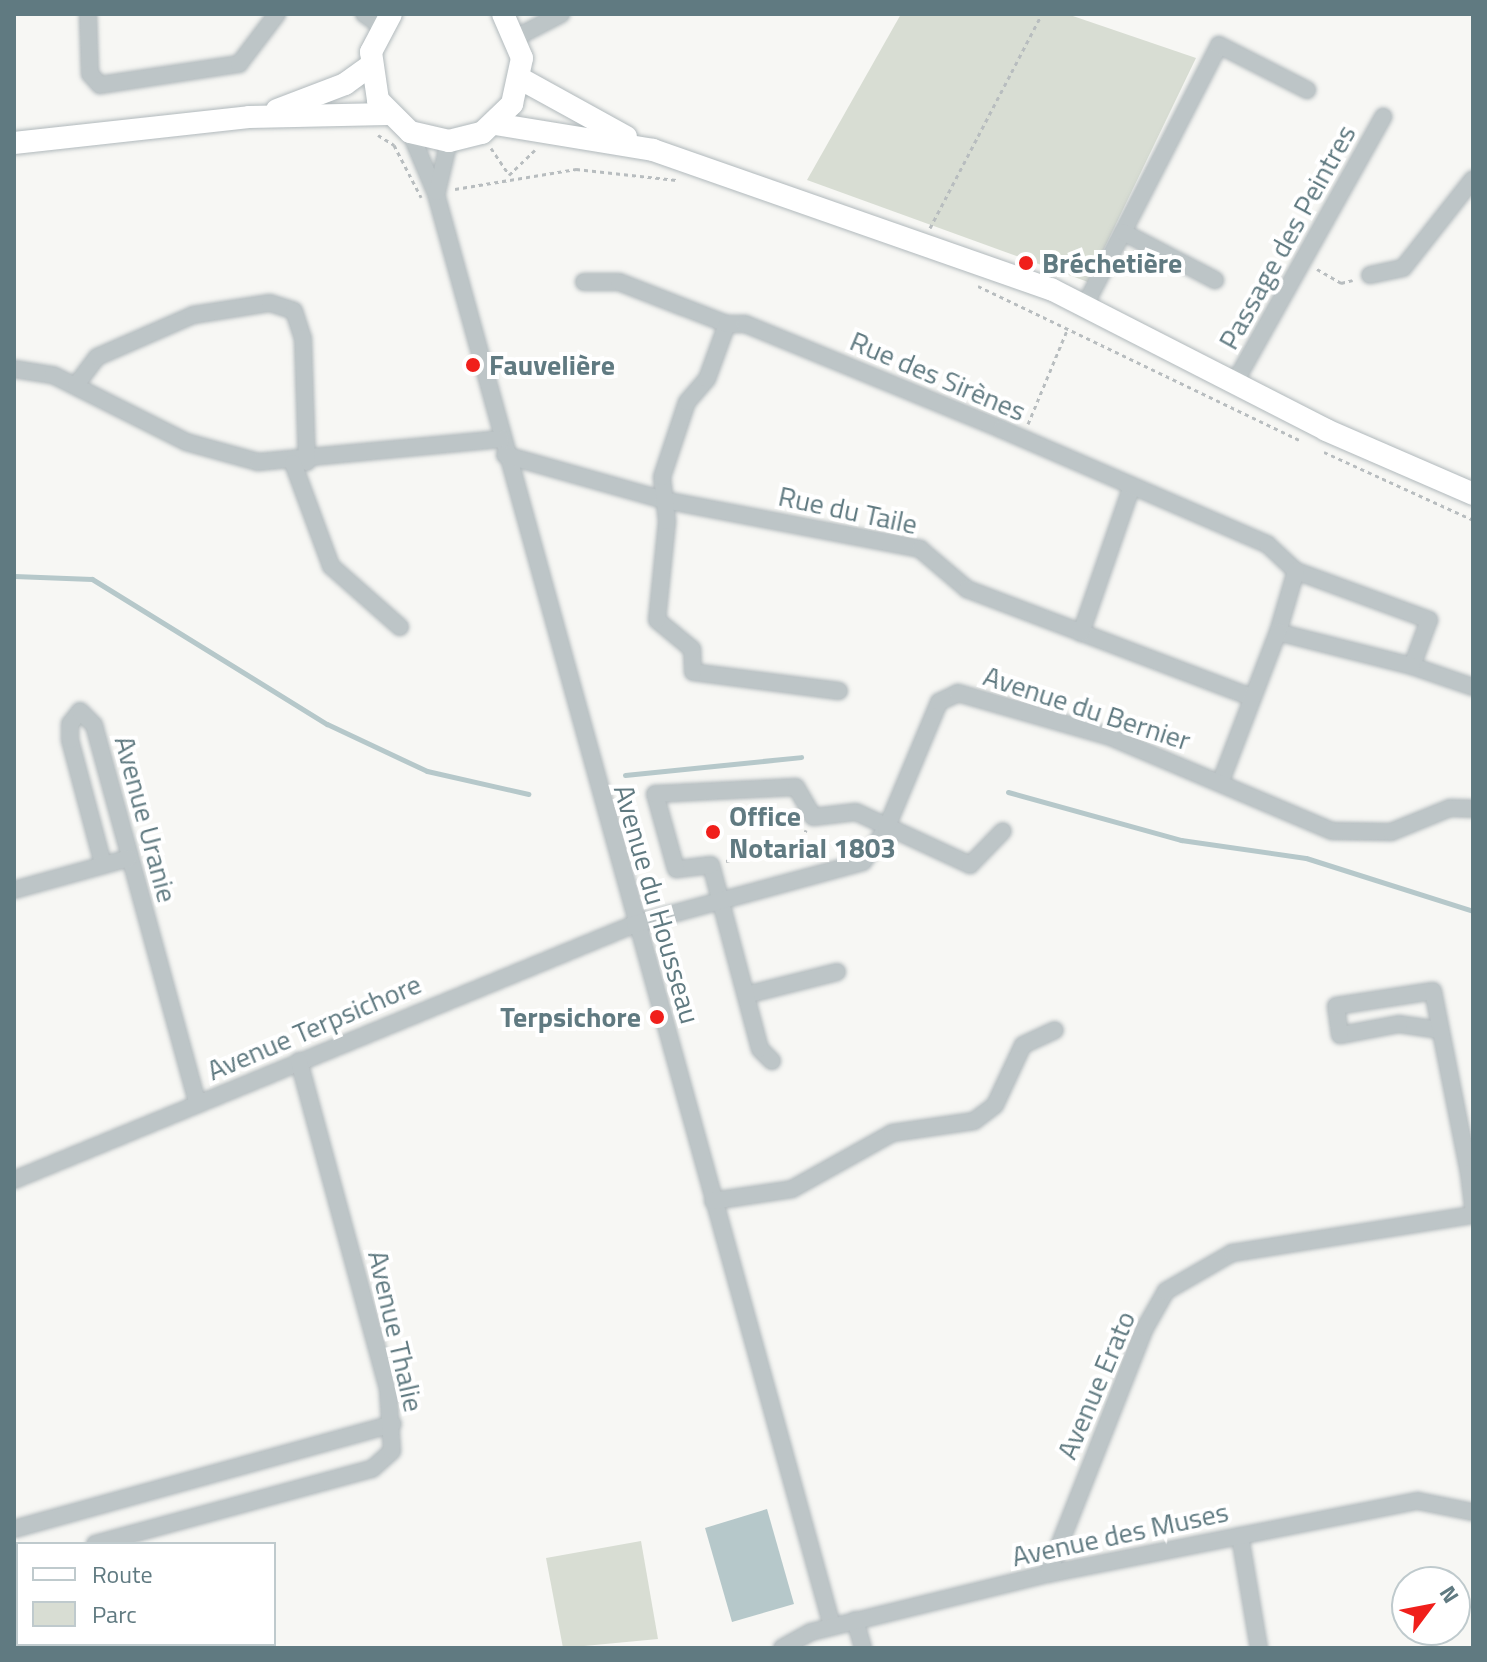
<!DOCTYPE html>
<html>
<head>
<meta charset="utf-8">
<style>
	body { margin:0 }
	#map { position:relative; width:1487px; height:1662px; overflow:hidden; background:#f7f7f4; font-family:"Titillium Web",sans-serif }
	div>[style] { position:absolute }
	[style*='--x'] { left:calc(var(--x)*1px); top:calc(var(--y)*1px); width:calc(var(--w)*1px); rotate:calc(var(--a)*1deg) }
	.green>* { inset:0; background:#d8ddd3 }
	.water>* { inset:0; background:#b6c8ca }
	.stream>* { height:5px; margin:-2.5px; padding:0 2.5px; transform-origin:2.5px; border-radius:2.5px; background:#b6c8ca }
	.path>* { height:3px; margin-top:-1.5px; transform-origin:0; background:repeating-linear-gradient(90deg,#b8bdbf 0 4px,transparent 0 8px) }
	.roads { filter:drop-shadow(0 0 2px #b1b9bc) drop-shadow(0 0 2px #b1b9bc) }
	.minor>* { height:16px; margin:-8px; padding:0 8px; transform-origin:8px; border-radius:8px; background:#bdc5c7 }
	.major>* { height:22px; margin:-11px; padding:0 11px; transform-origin:11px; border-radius:11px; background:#fff }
	.dots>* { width:22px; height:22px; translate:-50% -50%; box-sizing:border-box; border:4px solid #fff; border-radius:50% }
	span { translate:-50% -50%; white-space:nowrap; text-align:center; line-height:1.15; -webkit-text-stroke:8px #fff; paint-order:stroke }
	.street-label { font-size:28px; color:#607a81 }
	.poi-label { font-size:28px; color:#607a81; font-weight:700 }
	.left { translate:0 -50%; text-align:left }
	.right { translate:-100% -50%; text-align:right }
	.frame { position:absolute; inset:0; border:16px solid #607a81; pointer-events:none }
	.legend { position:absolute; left:16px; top:1542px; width:260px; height:104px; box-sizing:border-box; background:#fff; border:2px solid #bfcacd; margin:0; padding:10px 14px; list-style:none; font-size:24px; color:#607a81 }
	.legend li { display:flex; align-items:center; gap:16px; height:40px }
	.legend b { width:40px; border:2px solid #bfcacd }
	.north { position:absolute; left:1391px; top:1566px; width:80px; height:80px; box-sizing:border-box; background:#fff; border:2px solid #bfcacd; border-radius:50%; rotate:58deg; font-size:22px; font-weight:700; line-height:32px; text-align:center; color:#607a81 }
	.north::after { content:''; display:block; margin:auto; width:28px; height:36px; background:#f01f1b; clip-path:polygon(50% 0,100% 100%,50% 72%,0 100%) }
</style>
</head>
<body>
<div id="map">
	<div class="green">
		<i style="clip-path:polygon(901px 14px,1067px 14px,1196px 58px,1088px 282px,807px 180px)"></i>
		<i style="clip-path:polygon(641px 1541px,658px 1639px,563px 1648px,546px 1558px)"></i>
	</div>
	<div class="water">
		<i style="clip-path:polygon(767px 1509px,794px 1604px,732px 1622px,705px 1528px)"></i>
	</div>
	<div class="stream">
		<i style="--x:14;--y:576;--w:78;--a:2.2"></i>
		<i style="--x:92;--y:579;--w:276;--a:31.7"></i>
		<i style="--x:327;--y:724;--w:110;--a:25.2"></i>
		<i style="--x:427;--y:771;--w:104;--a:12.8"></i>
		<i style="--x:625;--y:775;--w:177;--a:-5.8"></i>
		<i style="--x:1008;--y:792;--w:180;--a:15.5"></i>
		<i style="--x:1181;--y:840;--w:126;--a:8.2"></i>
		<i style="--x:1306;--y:858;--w:175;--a:17.6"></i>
	</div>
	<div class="path">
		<i style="--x:378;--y:135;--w:19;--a:32"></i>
		<i style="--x:394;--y:145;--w:59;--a:62.6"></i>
		<i style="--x:491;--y:148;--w:32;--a:56"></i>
		<i style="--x:509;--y:175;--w:36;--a:-44"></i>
		<i style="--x:455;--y:189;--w:123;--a:-9.4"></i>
		<i style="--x:576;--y:169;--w:101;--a:6.3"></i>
		<i style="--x:930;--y:228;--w:242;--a:-62.4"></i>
		<i style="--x:1317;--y:269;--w:28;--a:30"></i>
		<i style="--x:1341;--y:283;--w:12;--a:-14"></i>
		<i style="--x:978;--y:286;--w:356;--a:25.6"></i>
		<i style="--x:1028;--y:424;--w:104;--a:-67.4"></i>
		<i style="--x:1324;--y:452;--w:164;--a:24.5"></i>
		<i style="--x:739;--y:858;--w:66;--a:-16.8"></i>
		<i style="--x:802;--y:839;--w:10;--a:-66"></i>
		<i style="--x:726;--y:861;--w:13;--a:-13"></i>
		<i style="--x:739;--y:858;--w:20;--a:-105"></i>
	</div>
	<div class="roads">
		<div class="minor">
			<i style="--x:88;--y:14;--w:60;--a:88.1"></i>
			<i style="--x:90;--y:74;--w:15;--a:48"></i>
			<i style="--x:100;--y:85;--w:141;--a:-8.6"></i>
			<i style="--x:239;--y:64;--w:63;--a:-52.8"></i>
			<i style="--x:364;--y:14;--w:21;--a:35"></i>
			<i style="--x:517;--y:37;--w:50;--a:-27.6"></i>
			<i style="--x:410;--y:132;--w:67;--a:67.2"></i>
			<i style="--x:436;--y:194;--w:1486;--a:74.54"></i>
			<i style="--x:437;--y:192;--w:52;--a:-76.8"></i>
			<i style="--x:1123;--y:232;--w:210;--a:-62.8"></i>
			<i style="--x:1219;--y:45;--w:99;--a:27.1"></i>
			<i style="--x:1370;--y:275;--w:34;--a:-12"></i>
			<i style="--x:1403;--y:268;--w:113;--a:-51.8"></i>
			<i style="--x:584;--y:282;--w:35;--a:0"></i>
			<i style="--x:619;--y:282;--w:116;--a:21.3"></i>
			<i style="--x:1085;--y:305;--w:82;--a:-62.5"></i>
			<i style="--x:1123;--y:232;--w:104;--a:27.6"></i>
			<i style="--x:14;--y:369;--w:39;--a:9"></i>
			<i style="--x:53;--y:375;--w:149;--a:26.7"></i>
			<i style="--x:186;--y:442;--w:75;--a:15.5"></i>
			<i style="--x:258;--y:462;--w:244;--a:-5.4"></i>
			<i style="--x:1235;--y:382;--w:304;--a:-60.8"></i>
			<i style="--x:76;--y:385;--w:35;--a:-53"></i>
			<i style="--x:97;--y:357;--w:105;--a:-23.6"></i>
			<i style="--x:193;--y:315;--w:78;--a:-8.9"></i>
			<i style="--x:270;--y:303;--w:25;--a:18"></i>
			<i style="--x:294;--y:311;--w:28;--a:72"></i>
			<i style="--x:303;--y:338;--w:124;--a:88.2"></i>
			<i style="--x:505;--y:455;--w:165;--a:15.8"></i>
			<i style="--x:664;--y:500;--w:261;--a:10.8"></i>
			<i style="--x:920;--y:549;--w:62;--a:40.4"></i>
			<i style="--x:967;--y:589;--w:305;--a:20.8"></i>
			<i style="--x:293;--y:463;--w:110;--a:69.7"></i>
			<i style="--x:331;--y:566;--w:92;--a:41.5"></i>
			<i style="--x:1081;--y:633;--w:152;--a:-70.9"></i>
			<i style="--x:1412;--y:666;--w:65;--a:19"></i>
			<i style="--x:839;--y:691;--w:147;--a:-172.6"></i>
			<i style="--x:693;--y:672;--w:23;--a:-92"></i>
			<i style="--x:692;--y:649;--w:45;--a:-140.4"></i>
			<i style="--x:657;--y:620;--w:100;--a:-84.2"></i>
			<i style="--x:667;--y:521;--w:44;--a:-96.5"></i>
			<i style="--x:662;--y:477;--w:79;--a:-71.6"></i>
			<i style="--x:687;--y:402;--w:30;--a:-49"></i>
			<i style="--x:707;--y:379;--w:59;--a:-70"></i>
			<i style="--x:727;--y:324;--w:18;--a:0"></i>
			<i style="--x:745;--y:324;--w:277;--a:22.3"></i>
			<i style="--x:1001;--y:429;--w:290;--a:23.4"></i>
			<i style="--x:1267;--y:544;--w:40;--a:43"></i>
			<i style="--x:1296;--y:571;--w:142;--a:20.2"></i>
			<i style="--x:1429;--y:620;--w:49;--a:110.3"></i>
			<i style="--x:1412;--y:666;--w:138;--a:-165.8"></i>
			<i style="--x:1278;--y:632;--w:64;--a:-73.6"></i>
			<i style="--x:1221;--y:781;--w:160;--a:-69.1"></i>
			<i style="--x:103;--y:864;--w:128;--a:-104.9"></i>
			<i style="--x:70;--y:740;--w:16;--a:-90"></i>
			<i style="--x:70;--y:724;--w:16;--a:-52"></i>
			<i style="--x:80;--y:711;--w:20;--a:45"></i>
			<i style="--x:94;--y:725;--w:393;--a:74.7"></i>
			<i style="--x:14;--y:890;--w:119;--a:-15.5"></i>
			<i style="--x:746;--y:995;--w:94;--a:-14.2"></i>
			<i style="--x:1440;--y:1030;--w:41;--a:-171.7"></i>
			<i style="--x:1399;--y:1024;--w:60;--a:169.4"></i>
			<i style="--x:1340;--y:1035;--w:29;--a:-98"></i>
			<i style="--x:1336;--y:1006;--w:98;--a:-8.8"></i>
			<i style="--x:1433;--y:991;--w:186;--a:78.8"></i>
			<i style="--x:1469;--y:1173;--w:35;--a:83"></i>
			<i style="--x:772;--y:1061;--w:17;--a:-135"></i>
			<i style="--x:760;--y:1049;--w:190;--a:-104.9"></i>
			<i style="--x:711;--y:865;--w:35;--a:173"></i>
			<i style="--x:676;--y:869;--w:78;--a:-105.6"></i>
			<i style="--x:655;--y:794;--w:141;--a:-2.8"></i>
			<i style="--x:796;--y:787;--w:34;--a:60"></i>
			<i style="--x:813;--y:817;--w:43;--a:-6.6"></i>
			<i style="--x:856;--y:812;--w:126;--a:24.9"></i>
			<i style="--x:970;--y:865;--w:47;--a:-45.9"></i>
			<i style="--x:14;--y:1180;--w:672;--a:-22.4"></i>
			<i style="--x:635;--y:924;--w:236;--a:-15.2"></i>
			<i style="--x:863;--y:862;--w:40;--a:-55.1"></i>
			<i style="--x:886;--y:829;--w:138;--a:-67.3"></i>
			<i style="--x:939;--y:702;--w:21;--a:-25"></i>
			<i style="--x:958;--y:693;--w:156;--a:16"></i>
			<i style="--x:1108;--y:736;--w:243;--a:23"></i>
			<i style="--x:1332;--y:831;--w:59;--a:1"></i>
			<i style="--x:1391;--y:832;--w:64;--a:-22.1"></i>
			<i style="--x:1450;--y:808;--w:23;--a:2"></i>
			<i style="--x:713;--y:1201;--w:80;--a:-8.6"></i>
			<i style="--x:792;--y:1189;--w:115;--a:-29.2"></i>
			<i style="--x:892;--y:1133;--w:83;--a:-8.3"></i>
			<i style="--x:974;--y:1121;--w:26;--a:-37"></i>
			<i style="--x:995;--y:1105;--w:66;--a:-65"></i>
			<i style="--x:1023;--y:1045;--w:35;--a:-25"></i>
			<i style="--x:14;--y:1529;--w:393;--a:-15.5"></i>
			<i style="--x:1240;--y:1536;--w:114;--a:80.4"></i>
			<i style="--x:95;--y:1544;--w:287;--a:-15.2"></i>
			<i style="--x:372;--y:1469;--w:27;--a:-42"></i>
			<i style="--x:392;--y:1451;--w:62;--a:-93.7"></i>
			<i style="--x:388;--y:1389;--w:340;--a:-105.2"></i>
			<i style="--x:14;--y:1566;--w:4;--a:-14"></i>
			<i style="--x:1048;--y:1574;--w:264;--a:-68.5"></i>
			<i style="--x:1145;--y:1328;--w:43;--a:-60.4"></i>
			<i style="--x:1166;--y:1291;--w:76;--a:-29.9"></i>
			<i style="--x:1232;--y:1253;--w:244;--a:-9"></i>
			<i style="--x:855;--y:1620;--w:29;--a:74"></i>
			<i style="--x:782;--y:1648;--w:33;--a:-29"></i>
			<i style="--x:811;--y:1632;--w:244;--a:-13.8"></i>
			<i style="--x:1048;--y:1574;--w:377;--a:-11.2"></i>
			<i style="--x:1418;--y:1501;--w:56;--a:11.3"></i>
		</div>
		<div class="major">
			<i style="--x:391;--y:14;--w:43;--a:117.8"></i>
			<i style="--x:371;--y:52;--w:49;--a:81.7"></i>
			<i style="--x:378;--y:100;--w:45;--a:45"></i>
			<i style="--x:410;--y:132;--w:40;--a:13"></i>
			<i style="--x:449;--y:141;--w:34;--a:-14"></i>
			<i style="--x:482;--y:133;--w:42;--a:-44"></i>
			<i style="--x:512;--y:104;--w:47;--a:-77.7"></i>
			<i style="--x:522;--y:58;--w:48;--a:-113.4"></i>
			<i style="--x:521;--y:79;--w:120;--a:28.9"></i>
			<i style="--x:277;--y:110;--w:73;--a:-20.9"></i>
			<i style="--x:345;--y:84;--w:31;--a:-36"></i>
			<i style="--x:495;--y:124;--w:160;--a:9.3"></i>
			<i style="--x:653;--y:150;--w:422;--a:19.3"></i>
			<i style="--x:1051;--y:289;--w:309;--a:27.1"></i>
			<i style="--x:1326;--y:430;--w:160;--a:23.5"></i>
			<i style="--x:14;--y:143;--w:236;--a:-6.3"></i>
			<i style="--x:249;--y:117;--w:139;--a:-1.2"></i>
		</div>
	</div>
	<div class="dots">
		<i style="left:1026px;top:263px;background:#f01f1b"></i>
		<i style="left:473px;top:365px;background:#f01f1b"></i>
		<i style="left:713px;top:832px;background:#f01f1b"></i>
		<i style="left:657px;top:1017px;background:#f01f1b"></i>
	</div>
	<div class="street-label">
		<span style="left:1287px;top:237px;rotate:-61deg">Passage des Peintres</span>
		<span style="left:938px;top:376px;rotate:23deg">Rue des Sirènes</span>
		<span style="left:848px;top:510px;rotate:12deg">Rue du Taile</span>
		<span style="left:1087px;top:708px;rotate:18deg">Avenue du Bernier</span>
		<span style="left:146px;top:819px;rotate:75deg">Avenue Uranie</span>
		<span style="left:657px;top:904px;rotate:74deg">Avenue du Housseau</span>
		<span style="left:314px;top:1027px;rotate:-23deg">Avenue Terpsichore</span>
		<span style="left:396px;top:1331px;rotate:77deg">Avenue Thalie</span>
		<span style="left:1096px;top:1385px;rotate:-67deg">Avenue Erato</span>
		<span style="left:1120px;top:1534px;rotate:-12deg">Avenue des Muses</span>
	</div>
	<div class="poi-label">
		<span class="left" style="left:1042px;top:263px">Bréchetière</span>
		<span class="left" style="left:489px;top:365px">Fauvelière</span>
		<span class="left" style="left:729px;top:832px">Office<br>Notarial 1803</span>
		<span class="right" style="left:641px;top:1017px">Terpsichore</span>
	</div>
	<div class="frame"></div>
	<ul class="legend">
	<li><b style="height:10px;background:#fff"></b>Route</li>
	<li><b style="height:22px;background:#d8ddd3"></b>Parc</li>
	</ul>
	<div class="north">N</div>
</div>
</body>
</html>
